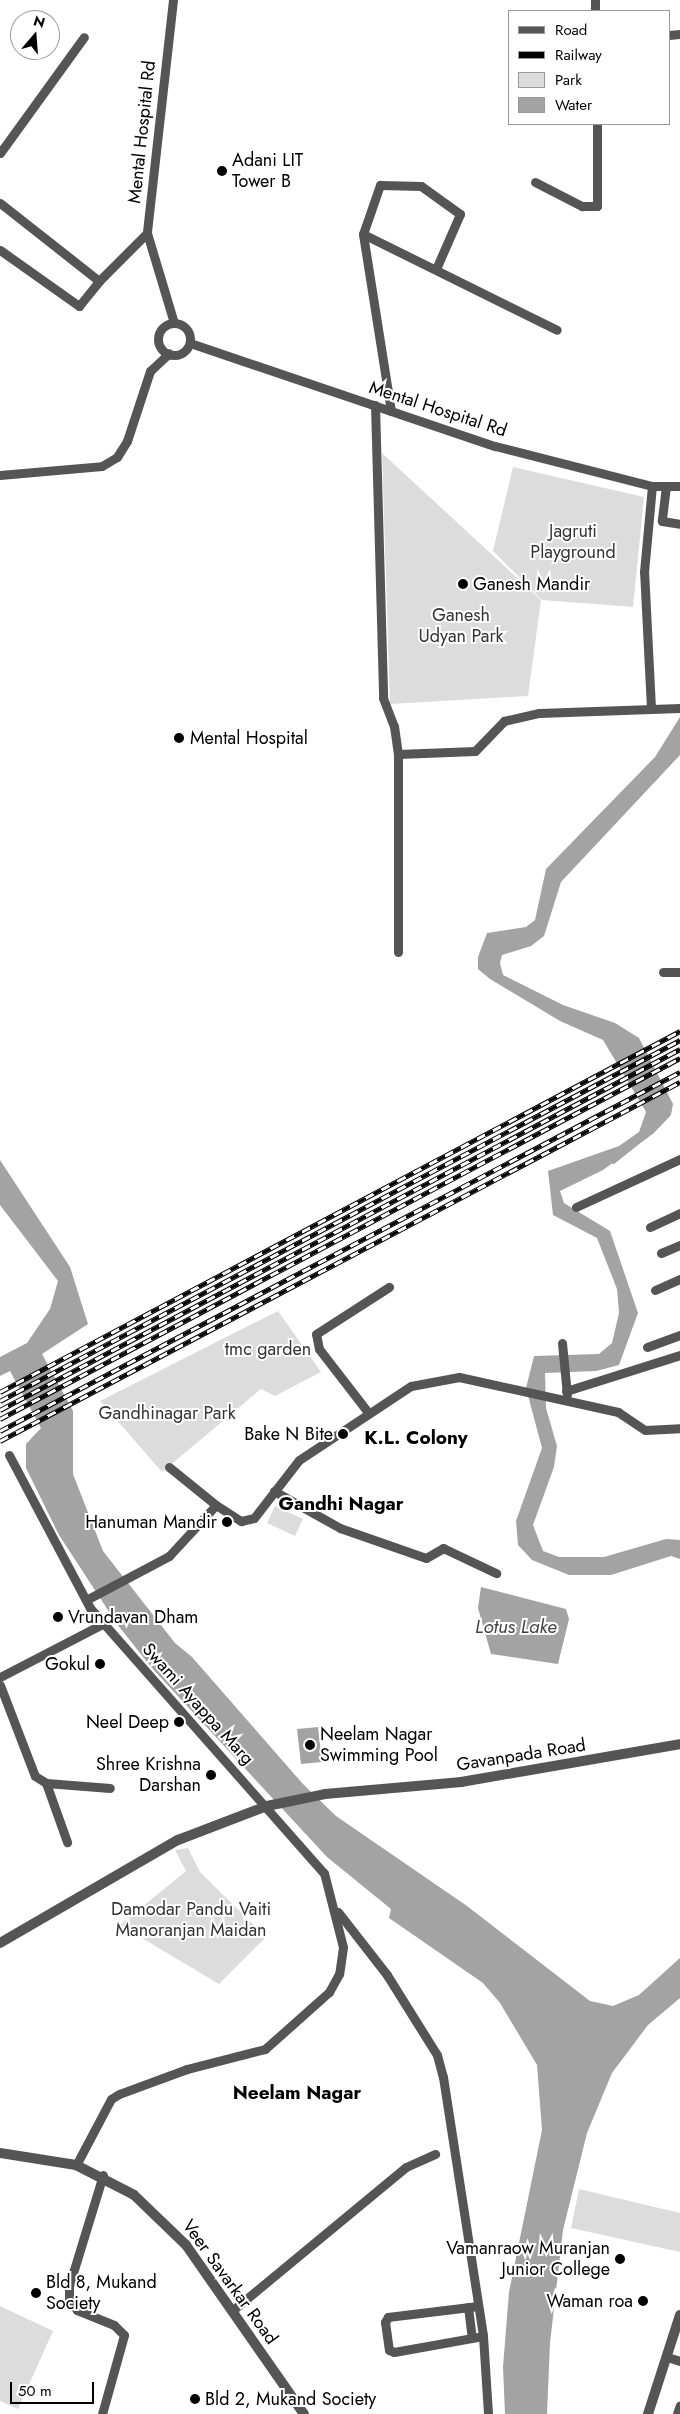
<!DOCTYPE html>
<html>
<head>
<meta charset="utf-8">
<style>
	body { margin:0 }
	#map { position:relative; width:680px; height:2414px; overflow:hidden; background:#fff; font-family:Jost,sans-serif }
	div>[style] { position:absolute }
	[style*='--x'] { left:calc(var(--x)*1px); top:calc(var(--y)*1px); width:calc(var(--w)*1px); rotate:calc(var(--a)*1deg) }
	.green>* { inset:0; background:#dcdcdc }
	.water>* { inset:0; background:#a3a3a3 }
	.stream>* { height:3px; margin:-1.5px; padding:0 1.5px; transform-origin:1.5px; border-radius:1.5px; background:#a3a3a3 }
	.minor>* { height:9px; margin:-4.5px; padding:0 4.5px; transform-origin:4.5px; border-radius:4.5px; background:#555 }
	.minor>.ring { margin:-4.5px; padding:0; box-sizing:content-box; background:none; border:9px solid #555; border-radius:50% }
	.tertiary>* { height:10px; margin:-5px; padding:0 5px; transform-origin:5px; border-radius:5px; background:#555 }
	.rail>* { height:5px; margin-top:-2.5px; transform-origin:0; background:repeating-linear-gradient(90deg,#fff 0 9px,#000 0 18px); box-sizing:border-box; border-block:1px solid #000 }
	.dots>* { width:14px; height:14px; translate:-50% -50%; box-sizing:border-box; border:2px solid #fff; border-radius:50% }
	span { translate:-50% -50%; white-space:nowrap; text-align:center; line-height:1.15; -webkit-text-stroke:4px #fff; paint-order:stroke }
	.street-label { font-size:18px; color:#000 }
	.poi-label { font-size:18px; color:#000 }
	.left { translate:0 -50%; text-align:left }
	.right { translate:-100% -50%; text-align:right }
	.park-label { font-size:18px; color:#333 }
	.neighbourhood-label { font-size:19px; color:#000; font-weight:700 }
	.water-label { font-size:19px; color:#444; font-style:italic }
	.legend { position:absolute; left:508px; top:10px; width:162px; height:115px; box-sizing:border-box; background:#fff; border:1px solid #999; margin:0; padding:6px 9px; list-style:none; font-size:15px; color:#000 }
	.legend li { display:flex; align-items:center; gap:10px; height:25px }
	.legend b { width:25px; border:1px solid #999 }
	.north { position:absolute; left:10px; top:10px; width:50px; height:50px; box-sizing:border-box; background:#fff; border:1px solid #999; border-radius:50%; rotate:18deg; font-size:14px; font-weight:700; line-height:20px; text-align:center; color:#000 }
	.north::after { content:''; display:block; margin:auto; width:18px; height:22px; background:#000; clip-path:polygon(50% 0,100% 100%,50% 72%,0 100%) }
	.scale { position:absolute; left:10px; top:2382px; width:84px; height:22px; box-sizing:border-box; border:2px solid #000; border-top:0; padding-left:6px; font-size:15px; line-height:18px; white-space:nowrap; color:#000; -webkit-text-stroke:4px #fff; paint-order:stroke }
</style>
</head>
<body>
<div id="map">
	<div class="green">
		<i style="clip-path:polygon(382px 453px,541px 600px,528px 696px,390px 704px)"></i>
		<i style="clip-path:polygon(513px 467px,644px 497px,633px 607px,542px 600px,493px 551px)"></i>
		<i style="clip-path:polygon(278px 1311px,321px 1372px,275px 1396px,261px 1389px,162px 1472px,100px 1401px)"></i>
		<i style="clip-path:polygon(275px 1506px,303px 1519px,295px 1536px,267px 1523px)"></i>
		<i style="clip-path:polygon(188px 1848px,200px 1872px,266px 1937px,219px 1984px,120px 1925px,186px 1871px,175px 1850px)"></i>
		<i style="clip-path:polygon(579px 2189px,680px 2213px,680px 2252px,571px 2228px)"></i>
		<i style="clip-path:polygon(0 2306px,53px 2331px,18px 2409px,0 2401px)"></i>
	</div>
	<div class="water">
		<i style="clip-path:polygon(680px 717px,680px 755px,561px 882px,544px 936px,531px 946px,502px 955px,500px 963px,503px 975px,563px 1005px,615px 1023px,639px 1038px,673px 1104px,671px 1115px,654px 1133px,603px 1170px,560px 1191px,564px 1203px,610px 1231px,638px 1313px,619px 1365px,596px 1371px,545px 1373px,546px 1408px,557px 1446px,554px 1467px,533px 1525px,543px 1551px,559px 1557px,604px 1557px,666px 1539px,680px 1540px,680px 1559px,671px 1556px,611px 1575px,569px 1575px,532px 1560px,518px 1545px,516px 1521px,542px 1448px,526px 1388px,534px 1356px,599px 1354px,612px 1343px,619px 1313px,617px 1289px,597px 1238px,553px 1215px,548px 1171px,619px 1146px,639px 1132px,646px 1112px,603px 1040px,560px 1021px,490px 979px,478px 969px,478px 957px,487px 933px,526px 927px,535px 920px,546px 869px,655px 757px)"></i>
		<i style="clip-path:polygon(0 1160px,70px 1267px,88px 1324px,42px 1354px,73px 1411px,73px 1474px,103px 1551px,175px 1643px,192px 1657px,303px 1784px,336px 1816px,467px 1906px,590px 2001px,613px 2006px,639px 1995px,680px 1958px,680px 1998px,648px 2025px,612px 2073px,587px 2133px,563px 2230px,550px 2343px,547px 2414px,505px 2414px,503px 2367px,509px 2292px,542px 2130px,537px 2065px,500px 2003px,483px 1983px,389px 1918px,391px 1909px,327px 1857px,151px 1667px,117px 1624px,59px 1535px,26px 1468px,26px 1444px,41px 1428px,10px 1371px,0 1376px,0 1357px,27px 1343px,50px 1309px,58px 1281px,0 1205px)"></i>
		<i style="clip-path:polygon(481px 1587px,566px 1609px,569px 1619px,558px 1664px,491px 1654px,478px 1608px)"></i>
		<i style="clip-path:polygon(318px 1727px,322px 1762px,301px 1764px,297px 1729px)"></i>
	</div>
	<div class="stream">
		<i style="--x:613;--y:1162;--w:50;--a:-38.5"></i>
	</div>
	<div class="minor">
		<i style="--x:173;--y:0;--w:234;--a:96.4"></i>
		<i style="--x:147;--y:233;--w:94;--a:73.3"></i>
		<i style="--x:595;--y:0;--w:11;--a:90"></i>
		<i style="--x:669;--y:35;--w:11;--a:-5"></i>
		<i style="--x:0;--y:153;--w:143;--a:-54.1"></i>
		<i style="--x:535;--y:182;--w:53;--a:27.1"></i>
		<i style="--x:582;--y:206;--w:15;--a:0"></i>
		<i style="--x:597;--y:206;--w:82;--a:-90"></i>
		<i style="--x:0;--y:203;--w:126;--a:38.2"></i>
		<i style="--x:99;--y:281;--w:68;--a:-45"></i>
		<i style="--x:363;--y:234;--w:52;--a:-70.9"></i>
		<i style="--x:380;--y:185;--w:41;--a:1.4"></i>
		<i style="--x:421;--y:186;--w:48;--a:35.7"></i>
		<i style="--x:460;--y:214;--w:60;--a:113.6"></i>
		<i style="--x:0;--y:250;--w:97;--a:35.3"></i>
		<i style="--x:79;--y:306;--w:32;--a:-51"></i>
		<i class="ring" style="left:158px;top:323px;width:23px;height:23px"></i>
		<i style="--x:190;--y:343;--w:322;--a:18.7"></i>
		<i style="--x:495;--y:446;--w:162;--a:14.3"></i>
		<i style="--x:652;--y:486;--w:28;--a:0"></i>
		<i style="--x:375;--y:405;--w:293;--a:88.4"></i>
		<i style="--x:383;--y:698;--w:30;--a:69"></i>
		<i style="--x:394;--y:726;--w:28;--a:82"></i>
		<i style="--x:398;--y:754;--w:198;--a:90"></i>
		<i style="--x:391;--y:411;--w:179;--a:-99"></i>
		<i style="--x:363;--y:234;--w:216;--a:26.3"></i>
		<i style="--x:0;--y:475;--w:102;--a:-5"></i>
		<i style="--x:102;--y:466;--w:17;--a:-31"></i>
		<i style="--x:117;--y:457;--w:19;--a:-58"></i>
		<i style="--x:127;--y:441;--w:74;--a:-71.8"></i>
		<i style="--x:150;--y:371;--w:26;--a:-43"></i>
		<i style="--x:666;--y:486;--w:35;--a:97"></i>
		<i style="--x:662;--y:521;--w:18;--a:9"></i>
		<i style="--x:651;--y:708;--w:136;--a:-92.9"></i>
		<i style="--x:644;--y:572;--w:86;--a:-84.7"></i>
		<i style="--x:398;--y:754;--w:77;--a:-2.2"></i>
		<i style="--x:475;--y:751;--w:42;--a:-46"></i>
		<i style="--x:504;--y:721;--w:36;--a:-13"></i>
		<i style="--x:539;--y:713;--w:141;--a:-2"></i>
		<i style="--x:663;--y:972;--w:17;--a:0"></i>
		<i style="--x:576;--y:1207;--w:115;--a:-24.8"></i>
		<i style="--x:650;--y:1227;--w:33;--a:-25"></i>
		<i style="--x:661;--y:1253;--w:21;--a:-23"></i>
		<i style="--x:655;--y:1290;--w:27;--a:-24"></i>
		<i style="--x:562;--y:1343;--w:52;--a:84.5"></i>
		<i style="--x:647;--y:1347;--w:35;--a:-20"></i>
		<i style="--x:566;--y:1391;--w:120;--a:-17.5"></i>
		<i style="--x:367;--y:1411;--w:78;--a:-127.7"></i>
		<i style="--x:319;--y:1349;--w:15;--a:-101"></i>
		<i style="--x:316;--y:1334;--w:87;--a:-32.8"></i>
		<i style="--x:9;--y:1455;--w:173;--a:62.1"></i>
		<i style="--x:90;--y:1608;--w:354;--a:48.6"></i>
		<i style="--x:324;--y:1873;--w:76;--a:75.6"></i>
		<i style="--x:343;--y:1947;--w:27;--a:98"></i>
		<i style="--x:339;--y:1974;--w:21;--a:119"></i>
		<i style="--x:329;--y:1992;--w:86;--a:138.3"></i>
		<i style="--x:265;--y:2049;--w:81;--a:165.6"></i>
		<i style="--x:187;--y:2069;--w:72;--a:159.8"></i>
		<i style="--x:119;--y:2094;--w:9;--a:148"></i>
		<i style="--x:111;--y:2099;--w:75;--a:117.9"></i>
		<i style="--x:169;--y:1467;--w:60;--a:39"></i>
		<i style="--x:274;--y:1491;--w:76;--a:29.3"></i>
		<i style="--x:340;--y:1528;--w:91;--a:19.2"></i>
		<i style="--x:426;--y:1558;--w:20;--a:-30"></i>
		<i style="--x:443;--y:1548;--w:59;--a:25.3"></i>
		<i style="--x:86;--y:1600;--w:94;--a:-27.9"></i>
		<i style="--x:169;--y:1556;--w:69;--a:-47.3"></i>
		<i style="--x:216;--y:1505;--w:30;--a:33"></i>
		<i style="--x:241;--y:1521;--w:13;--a:-13"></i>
		<i style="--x:254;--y:1518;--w:73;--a:-52.2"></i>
		<i style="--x:299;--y:1460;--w:134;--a:-33.5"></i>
		<i style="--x:411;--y:1386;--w:49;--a:-10.6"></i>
		<i style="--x:459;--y:1377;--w:163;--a:12.4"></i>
		<i style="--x:618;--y:1412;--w:32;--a:34"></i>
		<i style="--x:645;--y:1430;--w:35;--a:-3"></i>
		<i style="--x:0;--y:1677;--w:117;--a:-27.4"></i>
		<i style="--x:0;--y:1685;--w:97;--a:69"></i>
		<i style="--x:35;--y:1776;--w:13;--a:32"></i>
		<i style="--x:46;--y:1783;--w:63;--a:70.4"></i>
		<i style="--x:46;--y:1783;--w:64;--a:4.5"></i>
		<i style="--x:338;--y:1912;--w:80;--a:52.1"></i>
		<i style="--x:387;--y:1975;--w:94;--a:58"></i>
		<i style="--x:437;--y:2055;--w:23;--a:75"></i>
		<i style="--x:443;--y:2077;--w:262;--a:81.2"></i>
		<i style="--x:483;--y:2336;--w:78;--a:86.3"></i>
		<i style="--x:478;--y:2306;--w:91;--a:173"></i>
		<i style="--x:388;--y:2317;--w:6;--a:121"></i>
		<i style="--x:385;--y:2322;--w:28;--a:82"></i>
		<i style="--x:389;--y:2350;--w:5;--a:22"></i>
		<i style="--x:394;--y:2352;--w:90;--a:-10.2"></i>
		<i style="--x:468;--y:2307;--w:31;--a:83"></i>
		<i style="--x:233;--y:2310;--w:224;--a:-39.6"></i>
		<i style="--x:406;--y:2167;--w:32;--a:-24"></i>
		<i style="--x:667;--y:2357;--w:14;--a:17"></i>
		<i style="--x:102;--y:2414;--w:82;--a:-74.4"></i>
		<i style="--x:124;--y:2335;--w:14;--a:-135"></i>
		<i style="--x:114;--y:2325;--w:40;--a:-158"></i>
		<i style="--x:77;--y:2310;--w:14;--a:-126"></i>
		<i style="--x:69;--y:2299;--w:13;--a:-90"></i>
		<i style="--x:69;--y:2286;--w:116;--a:-73"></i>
		<i style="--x:677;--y:2414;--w:9;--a:-72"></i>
	</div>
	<div class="tertiary">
		<i style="--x:0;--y:1943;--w:206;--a:-30.1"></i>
		<i style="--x:178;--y:1840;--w:95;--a:-20.9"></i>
		<i style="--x:267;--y:1806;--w:59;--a:-11.7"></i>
		<i style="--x:325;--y:1794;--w:137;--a:-5"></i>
		<i style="--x:461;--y:1782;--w:222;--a:-9.8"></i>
		<i style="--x:0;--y:2153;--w:77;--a:9"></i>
		<i style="--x:76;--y:2165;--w:65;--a:27.3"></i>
		<i style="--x:134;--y:2195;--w:72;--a:43.9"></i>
		<i style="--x:186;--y:2245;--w:206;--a:55.1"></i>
		<i style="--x:648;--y:2414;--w:104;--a:-72.1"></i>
	</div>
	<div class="rail">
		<i style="--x:0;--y:1392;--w:770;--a:-27.96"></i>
		<i style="--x:0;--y:1401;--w:770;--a:-27.96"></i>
		<i style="--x:0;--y:1410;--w:770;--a:-27.96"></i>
		<i style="--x:0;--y:1419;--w:770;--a:-27.96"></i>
		<i style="--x:0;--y:1431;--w:769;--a:-27.83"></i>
		<i style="--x:0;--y:1441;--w:769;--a:-27.83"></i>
	</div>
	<div class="dots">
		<i style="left:222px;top:171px;background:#000"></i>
		<i style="left:463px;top:584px;background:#000"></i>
		<i style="left:179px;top:738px;background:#000"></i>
		<i style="left:343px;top:1434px;background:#000"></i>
		<i style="left:227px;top:1522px;background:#000"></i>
		<i style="left:58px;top:1617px;background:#000"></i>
		<i style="left:100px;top:1664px;background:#000"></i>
		<i style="left:179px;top:1722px;background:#000"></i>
		<i style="left:310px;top:1745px;background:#000"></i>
		<i style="left:211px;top:1775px;background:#000"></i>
		<i style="left:620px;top:2259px;background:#000"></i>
		<i style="left:36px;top:2293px;background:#000"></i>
		<i style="left:643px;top:2301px;background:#000"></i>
		<i style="left:195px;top:2399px;background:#000"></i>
	</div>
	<div class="street-label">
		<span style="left:142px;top:132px;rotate:-84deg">Mental Hospital Rd</span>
		<span style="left:438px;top:409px;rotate:18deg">Mental Hospital Rd</span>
		<span style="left:198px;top:1704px;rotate:48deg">Swami Ayappa Marg</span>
		<span style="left:521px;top:1755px;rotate:-9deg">Gavanpada Road</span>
		<span style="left:230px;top:2282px;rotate:54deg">Veer Savarkar Road</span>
	</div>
	<div class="poi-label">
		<span class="left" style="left:232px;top:171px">Adani LIT<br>Tower B</span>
		<span class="left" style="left:473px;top:584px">Ganesh Mandir</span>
		<span class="left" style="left:190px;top:738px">Mental Hospital</span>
		<span class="right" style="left:333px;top:1434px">Bake N Bite</span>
		<span class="right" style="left:217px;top:1522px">Hanuman Mandir</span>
		<span class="left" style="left:68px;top:1617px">Vrundavan Dham</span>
		<span class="right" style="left:90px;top:1664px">Gokul</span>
		<span class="right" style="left:169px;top:1722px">Neel Deep</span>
		<span class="left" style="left:320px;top:1745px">Neelam Nagar<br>Swimming Pool</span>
		<span class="right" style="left:201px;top:1775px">Shree Krishna<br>Darshan</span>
		<span class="right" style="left:610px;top:2259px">Vamanraow Muranjan<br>Junior College</span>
		<span class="left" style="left:46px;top:2293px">Bld 8, Mukand<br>Society</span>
		<span class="right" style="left:633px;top:2301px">Waman roa</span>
		<span class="left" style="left:205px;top:2399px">Bld 2, Mukand Society</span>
	</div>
	<div class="park-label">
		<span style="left:573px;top:542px">Jagruti<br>Playground</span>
		<span style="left:461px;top:626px">Ganesh<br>Udyan Park</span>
		<span style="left:268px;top:1349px">tmc garden</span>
		<span style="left:167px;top:1413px">Gandhinagar Park</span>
		<span style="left:191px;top:1920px">Damodar Pandu Vaiti<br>Manoranjan Maidan</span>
	</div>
	<div class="neighbourhood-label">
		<span style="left:416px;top:1438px">K.L. Colony</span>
		<span style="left:341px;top:1504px">Gandhi Nagar</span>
		<span style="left:297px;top:2093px">Neelam Nagar</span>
	</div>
	<div class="water-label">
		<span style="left:516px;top:1627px">Lotus Lake</span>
	</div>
	<ul class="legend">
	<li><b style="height:6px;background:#555"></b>Road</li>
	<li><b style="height:6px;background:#000"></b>Railway</li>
	<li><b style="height:14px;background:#dcdcdc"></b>Park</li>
	<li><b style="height:14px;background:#a3a3a3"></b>Water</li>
	</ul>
	<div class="north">N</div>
	<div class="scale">50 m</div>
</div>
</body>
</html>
